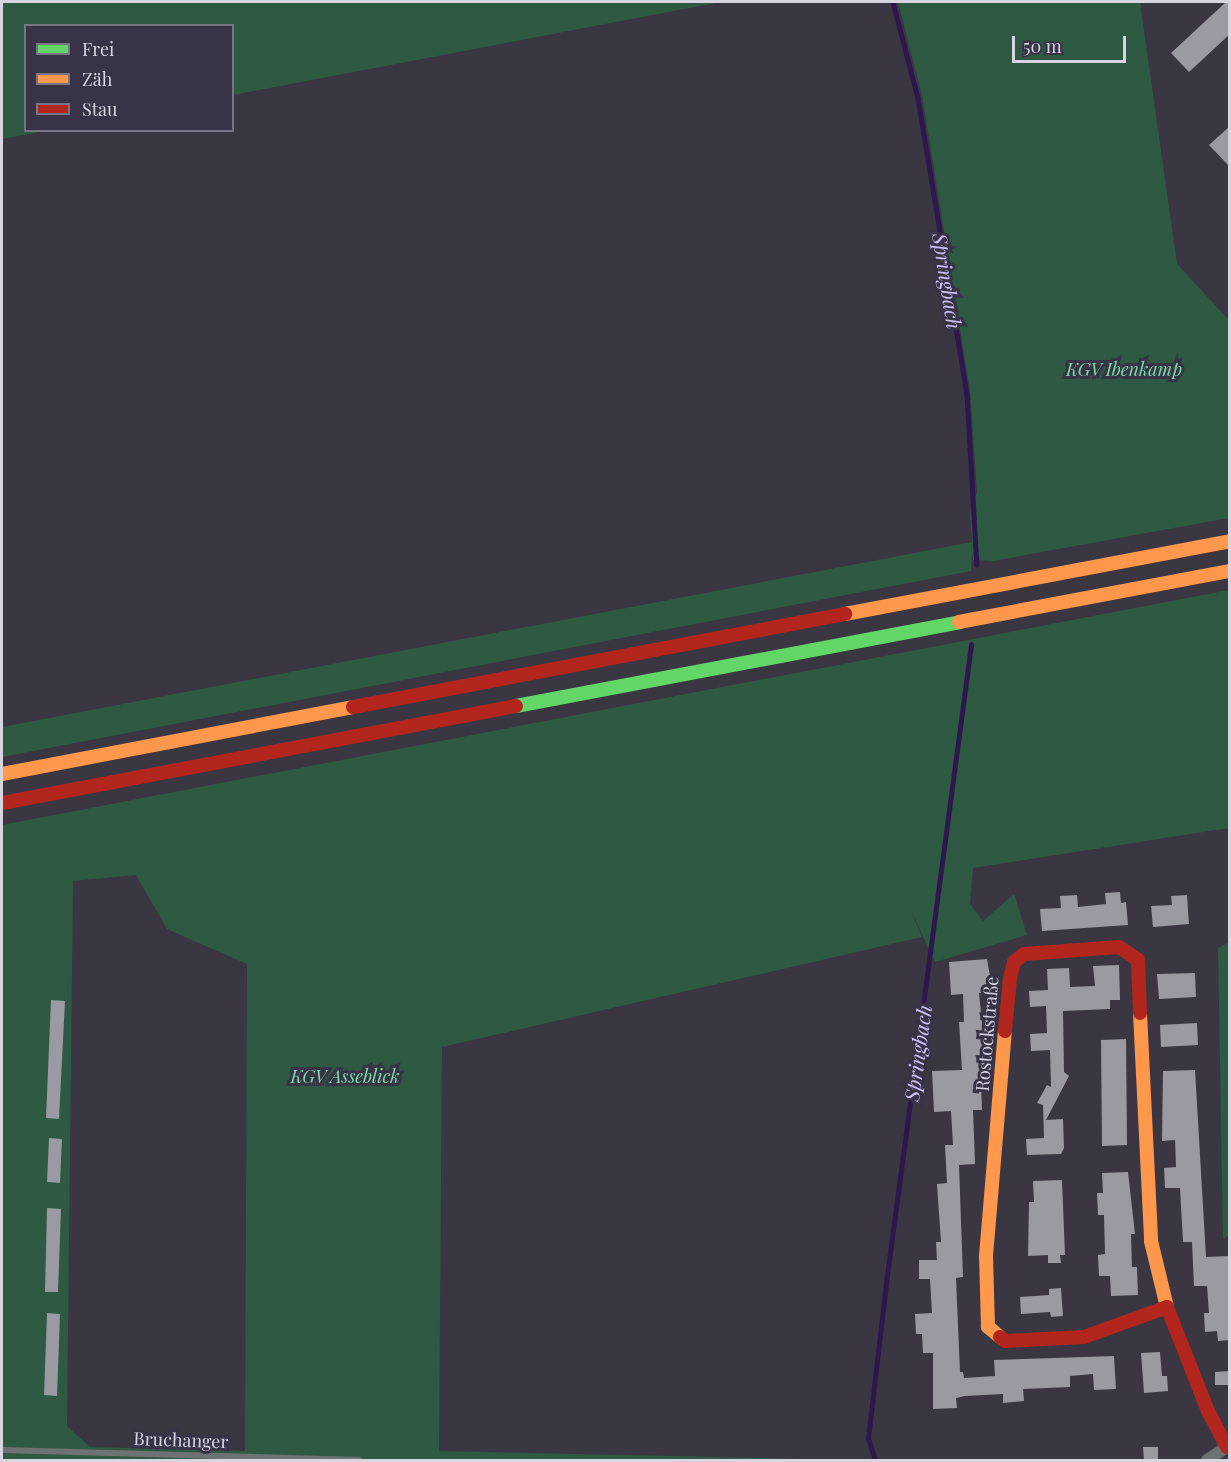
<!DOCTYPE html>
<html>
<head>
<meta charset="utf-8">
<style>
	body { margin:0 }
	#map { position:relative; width:1231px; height:1462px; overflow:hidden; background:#3a3742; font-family:"Playfair Display",serif }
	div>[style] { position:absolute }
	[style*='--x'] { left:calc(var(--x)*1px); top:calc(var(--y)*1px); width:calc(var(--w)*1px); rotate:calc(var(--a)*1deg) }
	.green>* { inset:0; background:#2e5943 }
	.stream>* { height:4.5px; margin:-2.25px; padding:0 2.25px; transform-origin:2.25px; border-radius:2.25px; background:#2c184d }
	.building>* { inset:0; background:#9b99a1 }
	.lane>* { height:6px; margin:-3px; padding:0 3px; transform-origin:3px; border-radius:3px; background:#6f7272 }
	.street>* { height:12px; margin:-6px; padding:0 6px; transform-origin:6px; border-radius:6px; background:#6f7272 }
	.fast>* { height:14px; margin:-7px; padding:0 7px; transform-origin:7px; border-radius:7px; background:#63d668 }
	.slow>* { height:14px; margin:-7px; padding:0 7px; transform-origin:7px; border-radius:7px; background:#ff974d }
	.jam>* { height:14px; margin:-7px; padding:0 7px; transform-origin:7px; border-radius:7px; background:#b3261e }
	span { translate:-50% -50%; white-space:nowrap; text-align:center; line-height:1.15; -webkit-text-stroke:6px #383346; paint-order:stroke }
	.park-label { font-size:18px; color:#74dea5; font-style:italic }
	.street-label { font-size:18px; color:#d8d5e1 }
	.water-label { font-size:20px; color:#cfc0f7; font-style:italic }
	.frame { position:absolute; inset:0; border:3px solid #d8d5e1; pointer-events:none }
	.legend { position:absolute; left:24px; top:24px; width:210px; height:108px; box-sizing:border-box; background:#383346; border:2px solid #787484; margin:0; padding:8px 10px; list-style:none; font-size:18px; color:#d8d5e1 }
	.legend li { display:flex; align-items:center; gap:12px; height:30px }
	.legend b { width:30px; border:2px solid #787484 }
	.scale { position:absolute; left:1012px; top:36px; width:114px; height:27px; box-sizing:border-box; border:3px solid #d8d5e1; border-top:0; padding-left:8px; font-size:18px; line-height:21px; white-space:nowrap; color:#d8d5e1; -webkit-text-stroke:4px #383346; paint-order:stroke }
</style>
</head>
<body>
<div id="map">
	<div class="green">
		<i style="clip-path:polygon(2px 2px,721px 2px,233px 95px,232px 26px,26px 26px,26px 130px,45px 131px,2px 139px)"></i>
		<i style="clip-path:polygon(898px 2px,1140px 2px,1177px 264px,1229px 320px,1229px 518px,993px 561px,973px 560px,972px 552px,971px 571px,2px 757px,2px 727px,972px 542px,970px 514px,977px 492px,970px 390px,922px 95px)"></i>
		<i style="clip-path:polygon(evenodd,1229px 590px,1229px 828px,973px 868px,970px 904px,983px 921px,1014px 894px,1027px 935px,935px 962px,911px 911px,922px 937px,442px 1047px,439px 1451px,853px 1460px,2px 1460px,2px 825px,1229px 590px,136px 875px,167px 929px,247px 964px,245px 1451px,90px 1447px,67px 1426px,73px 881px,136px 875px)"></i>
		<i style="clip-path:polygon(1229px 942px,1230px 1235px,1223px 1239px,1218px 948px)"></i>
	</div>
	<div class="stream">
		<i style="--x:893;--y:2;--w:99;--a:75.4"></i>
		<i style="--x:918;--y:98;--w:300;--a:80.6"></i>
		<i style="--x:967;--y:394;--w:171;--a:86.7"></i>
		<i style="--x:875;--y:1460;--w:22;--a:-108"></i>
		<i style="--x:868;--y:1439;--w:157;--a:-83.4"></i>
		<i style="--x:886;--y:1283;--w:644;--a:-82.41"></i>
	</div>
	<div class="building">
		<i style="clip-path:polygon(1226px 2px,1230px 2px,1230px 34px,1189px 72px,1171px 53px)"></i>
		<i style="clip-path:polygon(1230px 126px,1230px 167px,1209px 145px)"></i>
		<i style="clip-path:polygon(1120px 892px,1121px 903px,1126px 902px,1128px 925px,1042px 931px,1040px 909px,1061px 908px,1060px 896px,1077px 895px,1078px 907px,1106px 904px,1105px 893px)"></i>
		<i style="clip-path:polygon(1187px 895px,1189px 924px,1153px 927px,1151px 906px,1172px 905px,1171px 896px)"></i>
		<i style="clip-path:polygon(987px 959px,993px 993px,979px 993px,985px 1053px,980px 1054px,982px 1110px,973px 1110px,975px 1164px,959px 1165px,963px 1277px,956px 1278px,960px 1372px,963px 1372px,964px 1378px,995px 1376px,994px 1360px,1114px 1356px,1116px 1389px,1094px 1390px,1093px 1374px,1070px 1376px,1070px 1387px,1023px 1389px,1024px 1401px,1003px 1403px,1003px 1394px,965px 1396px,956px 1398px,957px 1408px,933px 1409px,933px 1353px,923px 1353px,922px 1334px,916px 1334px,915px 1314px,932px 1313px,930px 1279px,919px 1279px,919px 1260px,937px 1260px,936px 1242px,941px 1242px,937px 1184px,947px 1183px,945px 1145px,953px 1145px,951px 1111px,934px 1112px,932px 1071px,962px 1070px,959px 1022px,964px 1022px,963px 994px,951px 995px,949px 962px)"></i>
		<i style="clip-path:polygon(1119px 965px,1120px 1000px,1110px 1000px,1110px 1009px,1063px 1011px,1064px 1072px,1069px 1076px,1046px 1120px,1063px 1119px,1064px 1148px,1061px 1154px,1027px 1155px,1026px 1139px,1044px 1138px,1043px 1105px,1037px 1103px,1047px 1085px,1051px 1087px,1050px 1050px,1031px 1051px,1030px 1034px,1047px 1033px,1046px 1006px,1030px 1007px,1029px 991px,1048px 990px,1047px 969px,1069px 968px,1070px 987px,1095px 986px,1093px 966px)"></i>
		<i style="clip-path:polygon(1195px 973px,1196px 997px,1159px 999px,1157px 974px)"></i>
		<i style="clip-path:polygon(51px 1000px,65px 1001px,59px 1119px,46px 1118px)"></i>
		<i style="clip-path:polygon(1197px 1023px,1198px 1045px,1161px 1047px,1160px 1025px)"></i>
		<i style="clip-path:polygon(1126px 1039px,1127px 1145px,1102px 1146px,1101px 1040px)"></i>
		<i style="clip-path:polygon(1195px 1070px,1206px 1257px,1230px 1256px,1230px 1340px,1218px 1341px,1217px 1331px,1205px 1332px,1204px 1313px,1209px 1313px,1207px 1286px,1194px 1286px,1192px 1242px,1183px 1242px,1180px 1188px,1165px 1188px,1164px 1168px,1176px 1167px,1175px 1140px,1162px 1141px,1163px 1071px)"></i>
		<i style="clip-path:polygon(49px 1138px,62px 1139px,60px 1183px,47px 1182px)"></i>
		<i style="clip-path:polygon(1128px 1172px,1135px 1234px,1131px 1234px,1132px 1267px,1137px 1267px,1138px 1295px,1111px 1296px,1110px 1276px,1099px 1276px,1098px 1255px,1105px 1254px,1104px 1215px,1098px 1215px,1097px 1193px,1103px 1193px,1102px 1173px)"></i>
		<i style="clip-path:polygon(1062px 1180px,1065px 1255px,1060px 1255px,1061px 1263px,1048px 1263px,1048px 1255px,1028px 1256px,1029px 1202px,1034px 1202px,1033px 1181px)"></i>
		<i style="clip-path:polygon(47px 1208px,61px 1209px,58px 1292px,45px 1292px)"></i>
		<i style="clip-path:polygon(1061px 1288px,1063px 1316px,1051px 1317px,1050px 1312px,1021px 1314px,1020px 1297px,1049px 1295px,1049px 1289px)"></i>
		<i style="clip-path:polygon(47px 1313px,60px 1314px,57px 1396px,44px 1395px)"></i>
		<i style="clip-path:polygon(1160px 1352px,1162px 1376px,1167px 1376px,1168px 1391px,1144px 1393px,1141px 1353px)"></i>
		<i style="clip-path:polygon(1230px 1371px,1230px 1385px,1215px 1385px,1215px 1372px)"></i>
		<i style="clip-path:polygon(1143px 1447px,1158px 1447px,1158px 1461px,1144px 1461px)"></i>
	</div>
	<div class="lane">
		<i style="--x:2;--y:1450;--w:358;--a:1.6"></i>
	</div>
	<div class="street">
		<i style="--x:1207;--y:1460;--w:27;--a:-33"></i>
	</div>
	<div class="fast">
		<i style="--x:516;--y:706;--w:451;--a:-10.7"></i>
	</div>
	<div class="slow">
		<i style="--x:845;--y:614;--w:392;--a:-10.7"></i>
		<i style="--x:959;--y:622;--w:276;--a:-10.7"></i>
		<i style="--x:2;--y:774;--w:357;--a:-10.8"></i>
		<i style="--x:1140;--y:1013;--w:228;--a:87.2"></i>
		<i style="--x:1151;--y:1241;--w:68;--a:76.4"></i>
		<i style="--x:1000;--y:1337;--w:16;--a:-140"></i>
		<i style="--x:988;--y:1327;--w:71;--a:-91.6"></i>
		<i style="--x:986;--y:1256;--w:226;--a:-85.2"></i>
	</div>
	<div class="jam">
		<i style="--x:353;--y:707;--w:501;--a:-10.7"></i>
		<i style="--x:2;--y:803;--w:523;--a:-10.69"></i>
		<i style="--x:1005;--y:1031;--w:53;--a:-84.6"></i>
		<i style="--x:1010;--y:978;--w:16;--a:-76"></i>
		<i style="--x:1014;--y:962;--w:13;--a:-39"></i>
		<i style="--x:1024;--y:954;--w:95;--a:-4.2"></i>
		<i style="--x:1119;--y:947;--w:23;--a:34"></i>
		<i style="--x:1138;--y:960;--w:53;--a:87.8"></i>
		<i style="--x:1000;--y:1337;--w:6;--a:39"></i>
		<i style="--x:1005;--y:1341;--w:79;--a:-2.9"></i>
		<i style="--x:1084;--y:1337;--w:88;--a:-19.9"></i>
		<i style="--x:1167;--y:1307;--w:112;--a:68.5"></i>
		<i style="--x:1208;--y:1411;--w:41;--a:62.2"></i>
	</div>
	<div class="park-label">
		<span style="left:1124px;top:369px">KGV Ibenkamp</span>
		<span style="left:345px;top:1076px">KGV Asseblick</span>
	</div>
	<div class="street-label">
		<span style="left:987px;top:1034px;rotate:-85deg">Rostockstraße</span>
		<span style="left:181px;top:1440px;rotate:2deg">Bruchanger</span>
	</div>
	<div class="water-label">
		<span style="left:948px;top:281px;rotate:81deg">Springbach</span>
		<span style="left:917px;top:1053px;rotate:-82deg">Springbach</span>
	</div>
	<div class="frame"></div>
	<ul class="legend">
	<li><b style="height:8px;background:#63d668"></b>Frei</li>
	<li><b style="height:8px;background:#ff974d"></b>Zäh</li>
	<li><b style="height:8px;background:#b3261e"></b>Stau</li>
	</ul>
	<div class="scale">50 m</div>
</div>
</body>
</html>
